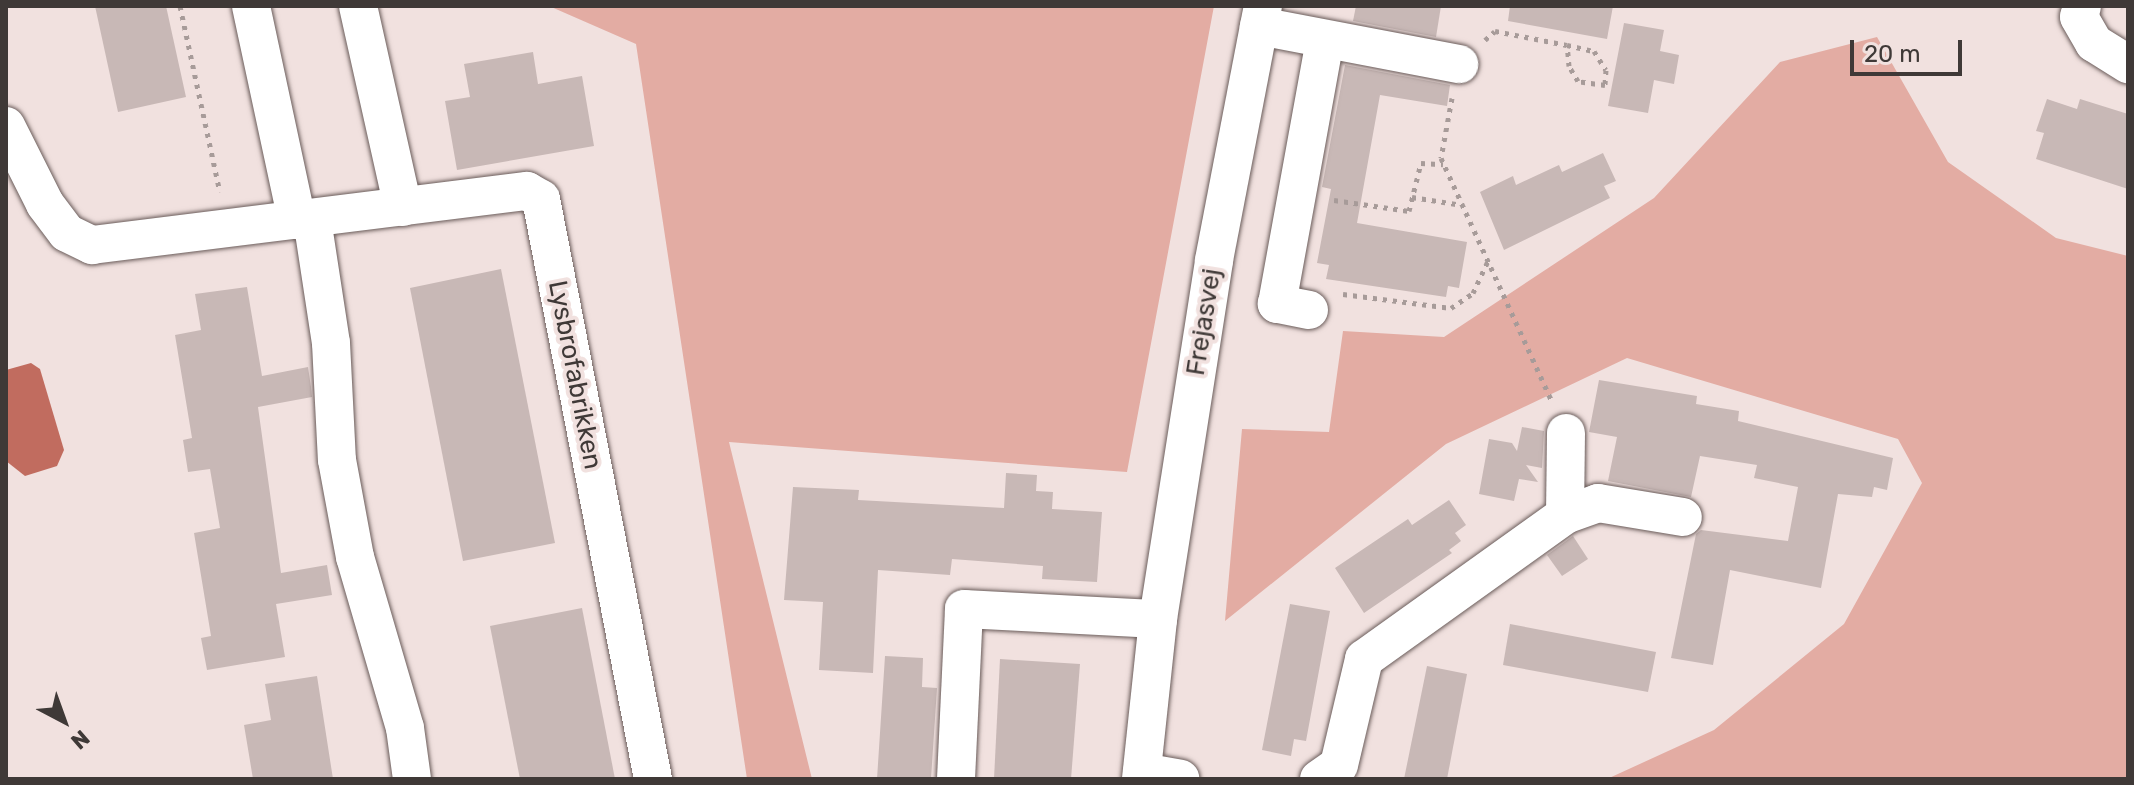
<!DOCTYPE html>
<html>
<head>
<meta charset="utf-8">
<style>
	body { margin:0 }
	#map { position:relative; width:2134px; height:785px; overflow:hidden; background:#f1e1df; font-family:Rubik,sans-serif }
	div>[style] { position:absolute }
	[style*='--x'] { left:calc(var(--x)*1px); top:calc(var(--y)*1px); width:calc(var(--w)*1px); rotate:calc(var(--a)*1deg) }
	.green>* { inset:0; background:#e3aca3 }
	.water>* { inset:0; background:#c16c5f }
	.building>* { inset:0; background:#c8b8b6 }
	.path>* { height:5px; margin-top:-2.5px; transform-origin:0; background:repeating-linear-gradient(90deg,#a79b99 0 4px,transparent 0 10px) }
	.roads { filter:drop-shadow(0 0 2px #6a5c5a) drop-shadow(0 0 2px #6a5c5a) }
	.minor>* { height:38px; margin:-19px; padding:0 19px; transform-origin:19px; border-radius:19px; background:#fff }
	span { translate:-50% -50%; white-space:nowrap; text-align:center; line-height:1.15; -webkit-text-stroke:8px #f1e1df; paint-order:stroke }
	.street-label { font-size:26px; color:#3f3937 }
	.frame { position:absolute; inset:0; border:8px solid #3f3937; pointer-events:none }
	.north { position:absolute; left:24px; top:681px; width:80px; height:80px; -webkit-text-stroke:6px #f1e1df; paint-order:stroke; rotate:139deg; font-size:22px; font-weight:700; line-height:32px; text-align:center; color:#3f3937 }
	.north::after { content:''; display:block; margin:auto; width:28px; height:36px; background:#3f3937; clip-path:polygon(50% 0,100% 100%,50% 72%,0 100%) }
	.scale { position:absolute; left:1850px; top:40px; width:112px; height:36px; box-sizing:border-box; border:4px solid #3f3937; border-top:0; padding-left:10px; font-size:24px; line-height:28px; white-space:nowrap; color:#3f3937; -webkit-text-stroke:6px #f1e1df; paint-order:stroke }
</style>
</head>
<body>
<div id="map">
	<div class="green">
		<i style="clip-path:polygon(549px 6px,1214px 6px,1127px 472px,729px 442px,812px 779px,747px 779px,636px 44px)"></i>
		<i style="clip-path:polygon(1877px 37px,1948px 162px,2056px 238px,2128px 256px,2128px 779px,1607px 779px,1714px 730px,1844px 624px,1922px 483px,1898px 439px,1627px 358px,1446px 444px,1225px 621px,1242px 429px,1329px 432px,1343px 331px,1444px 337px,1654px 198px,1780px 62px)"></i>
	</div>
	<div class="water">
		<i style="clip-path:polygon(31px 363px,40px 369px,64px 450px,57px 466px,25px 476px,6px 461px,6px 370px)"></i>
	</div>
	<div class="building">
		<i style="clip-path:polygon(95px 6px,166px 6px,186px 97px,118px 112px)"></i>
		<i style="clip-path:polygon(1356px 6px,1441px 6px,1436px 37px,1353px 21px)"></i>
		<i style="clip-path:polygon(1510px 6px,1613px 6px,1607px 39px,1508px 21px)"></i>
		<i style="clip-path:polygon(1624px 23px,1664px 30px,1660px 51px,1679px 55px,1674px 84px,1654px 80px,1648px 113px,1608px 106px)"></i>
		<i style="clip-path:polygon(533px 52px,538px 84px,582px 76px,594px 146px,457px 170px,445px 101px,470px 97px,464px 64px)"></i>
		<i style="clip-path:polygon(1345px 65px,1450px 85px,1447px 106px,1380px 95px,1357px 223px,1467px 242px,1459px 288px,1448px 286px,1446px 297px,1326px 279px,1329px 265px,1317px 263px,1331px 189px,1322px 187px)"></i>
		<i style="clip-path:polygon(2047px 99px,2077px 109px,2080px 99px,2128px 114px,2128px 189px,2036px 159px,2044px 133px,2036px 131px)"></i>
		<i style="clip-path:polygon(1603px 153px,1616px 181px,1604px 186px,1610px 198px,1504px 250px,1480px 192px,1513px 176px,1516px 185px,1559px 165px,1562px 172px)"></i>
		<i style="clip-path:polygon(501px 269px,555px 543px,463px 561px,410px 288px)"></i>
		<i style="clip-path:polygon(247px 287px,262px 376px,308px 367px,311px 387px,312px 397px,258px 407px,281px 573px,327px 565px,332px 595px,276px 604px,285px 657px,207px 670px,201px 638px,211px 636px,194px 533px,220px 528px,210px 469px,188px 472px,183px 440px,192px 438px,175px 335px,201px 330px,195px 294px)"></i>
		<i style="clip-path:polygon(1599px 380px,1697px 396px,1696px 404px,1739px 411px,1738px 421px,1893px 458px,1887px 490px,1874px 487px,1872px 497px,1838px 494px,1821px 588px,1730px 570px,1713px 665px,1671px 658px,1696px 534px,1701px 530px,1788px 541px,1798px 487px,1754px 478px,1757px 465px,1700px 456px,1691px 497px,1608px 481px,1617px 437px,1589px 432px)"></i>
		<i style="clip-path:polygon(1522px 427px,1544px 431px,1542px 468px,1526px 465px,1538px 482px,1519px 479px,1514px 501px,1479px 494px,1489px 439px,1512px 443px,1517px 451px)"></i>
		<i style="clip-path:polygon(1006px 473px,1037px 475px,1036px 491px,1053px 492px,1052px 509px,1102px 512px,1097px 582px,1042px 579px,1043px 566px,952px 559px,950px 575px,878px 570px,873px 673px,819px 670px,823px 602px,784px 600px,793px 487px,859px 490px,858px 500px,1004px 508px)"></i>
		<i style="clip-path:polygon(1449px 500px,1466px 525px,1455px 533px,1461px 541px,1449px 550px,1452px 553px,1364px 613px,1335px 568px,1408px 519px,1412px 525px)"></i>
		<i style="clip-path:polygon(1573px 536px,1588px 559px,1562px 576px,1547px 555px)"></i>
		<i style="clip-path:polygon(1290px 604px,1330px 611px,1306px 741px,1294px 739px,1291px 756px,1262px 750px)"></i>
		<i style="clip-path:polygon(582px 608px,615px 779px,520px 779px,490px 626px)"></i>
		<i style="clip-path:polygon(1510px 624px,1656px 652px,1648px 692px,1503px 665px)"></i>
		<i style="clip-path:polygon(885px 656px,923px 658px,922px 687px,937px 688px,931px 779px,877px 779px)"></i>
		<i style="clip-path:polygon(1000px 659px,1080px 664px,1071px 779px,994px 779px)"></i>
		<i style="clip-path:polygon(1427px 666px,1467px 674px,1447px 779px,1404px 779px)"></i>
		<i style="clip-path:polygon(317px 676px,333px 779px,253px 779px,244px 725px,271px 720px,265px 684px)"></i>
	</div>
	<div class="path">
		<i style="--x:180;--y:6;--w:190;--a:77.9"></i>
		<i style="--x:1485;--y:40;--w:13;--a:-42"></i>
		<i style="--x:1495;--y:31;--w:73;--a:11"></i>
		<i style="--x:1567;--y:45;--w:28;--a:13"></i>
		<i style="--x:1594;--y:51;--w:22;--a:58"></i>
		<i style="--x:1606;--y:70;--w:15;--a:94"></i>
		<i style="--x:1605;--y:85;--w:27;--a:-172"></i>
		<i style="--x:1578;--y:81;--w:17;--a:-121"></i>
		<i style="--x:1569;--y:66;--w:21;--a:-95"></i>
		<i style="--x:1452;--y:98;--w:61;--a:100.4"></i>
		<i style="--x:1441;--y:158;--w:265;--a:65.5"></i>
		<i style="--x:1412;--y:197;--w:51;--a:9.1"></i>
		<i style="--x:1334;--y:200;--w:76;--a:8.3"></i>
		<i style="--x:1409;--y:211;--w:49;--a:-76"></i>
		<i style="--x:1421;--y:163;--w:22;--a:3"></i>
		<i style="--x:1343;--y:294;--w:109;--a:7.4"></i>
		<i style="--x:1451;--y:308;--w:27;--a:-34"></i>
		<i style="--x:1473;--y:293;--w:35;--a:-65"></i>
	</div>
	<div class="roads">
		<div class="minor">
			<i style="--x:251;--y:6;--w:219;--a:77.9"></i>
			<i style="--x:358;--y:6;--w:206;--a:77.4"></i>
			<i style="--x:2082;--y:6;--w:11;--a:105"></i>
			<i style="--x:2079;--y:17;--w:30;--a:60"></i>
			<i style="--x:2094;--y:43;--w:40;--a:32"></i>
			<i style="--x:1259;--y:26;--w:204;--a:10.8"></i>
			<i style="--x:6;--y:126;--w:87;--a:63.4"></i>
			<i style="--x:45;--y:204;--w:36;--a:53"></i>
			<i style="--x:67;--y:233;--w:28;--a:26"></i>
			<i style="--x:92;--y:245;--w:438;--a:-7.1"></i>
			<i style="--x:527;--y:191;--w:16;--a:30"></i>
			<i style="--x:541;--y:199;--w:591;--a:79.07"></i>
			<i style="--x:312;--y:219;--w:125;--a:81.3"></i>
			<i style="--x:331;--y:343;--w:117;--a:87.1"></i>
			<i style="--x:337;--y:460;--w:99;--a:79.5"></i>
			<i style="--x:355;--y:557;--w:178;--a:73.7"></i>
			<i style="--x:405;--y:728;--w:51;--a:82.2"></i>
			<i style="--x:1309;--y:310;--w:33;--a:-169"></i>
			<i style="--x:1277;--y:304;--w:269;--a:-79.7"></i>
			<i style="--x:1565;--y:515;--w:82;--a:-89.3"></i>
			<i style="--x:1142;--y:772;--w:39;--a:10"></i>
			<i style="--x:956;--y:779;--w:170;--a:-87.3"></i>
			<i style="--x:964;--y:609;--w:194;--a:3"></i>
			<i style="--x:1141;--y:779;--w:161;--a:-83.9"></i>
			<i style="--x:1158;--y:619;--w:363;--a:-81.1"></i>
			<i style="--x:1214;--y:260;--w:259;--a:-79.1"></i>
			<i style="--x:1319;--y:779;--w:24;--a:-35"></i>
			<i style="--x:1339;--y:765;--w:109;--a:-76.7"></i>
			<i style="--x:1364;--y:659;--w:247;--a:-35.6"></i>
			<i style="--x:1565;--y:515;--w:35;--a:-20"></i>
			<i style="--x:1598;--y:503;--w:86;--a:9.4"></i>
		</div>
	</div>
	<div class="street-label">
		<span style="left:1204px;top:322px;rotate:-81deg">Frejasvej</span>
		<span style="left:575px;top:375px;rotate:79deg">Lysbrofabrikken</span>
	</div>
	<div class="frame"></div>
	<div class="north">N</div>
	<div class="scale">20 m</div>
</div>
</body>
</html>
